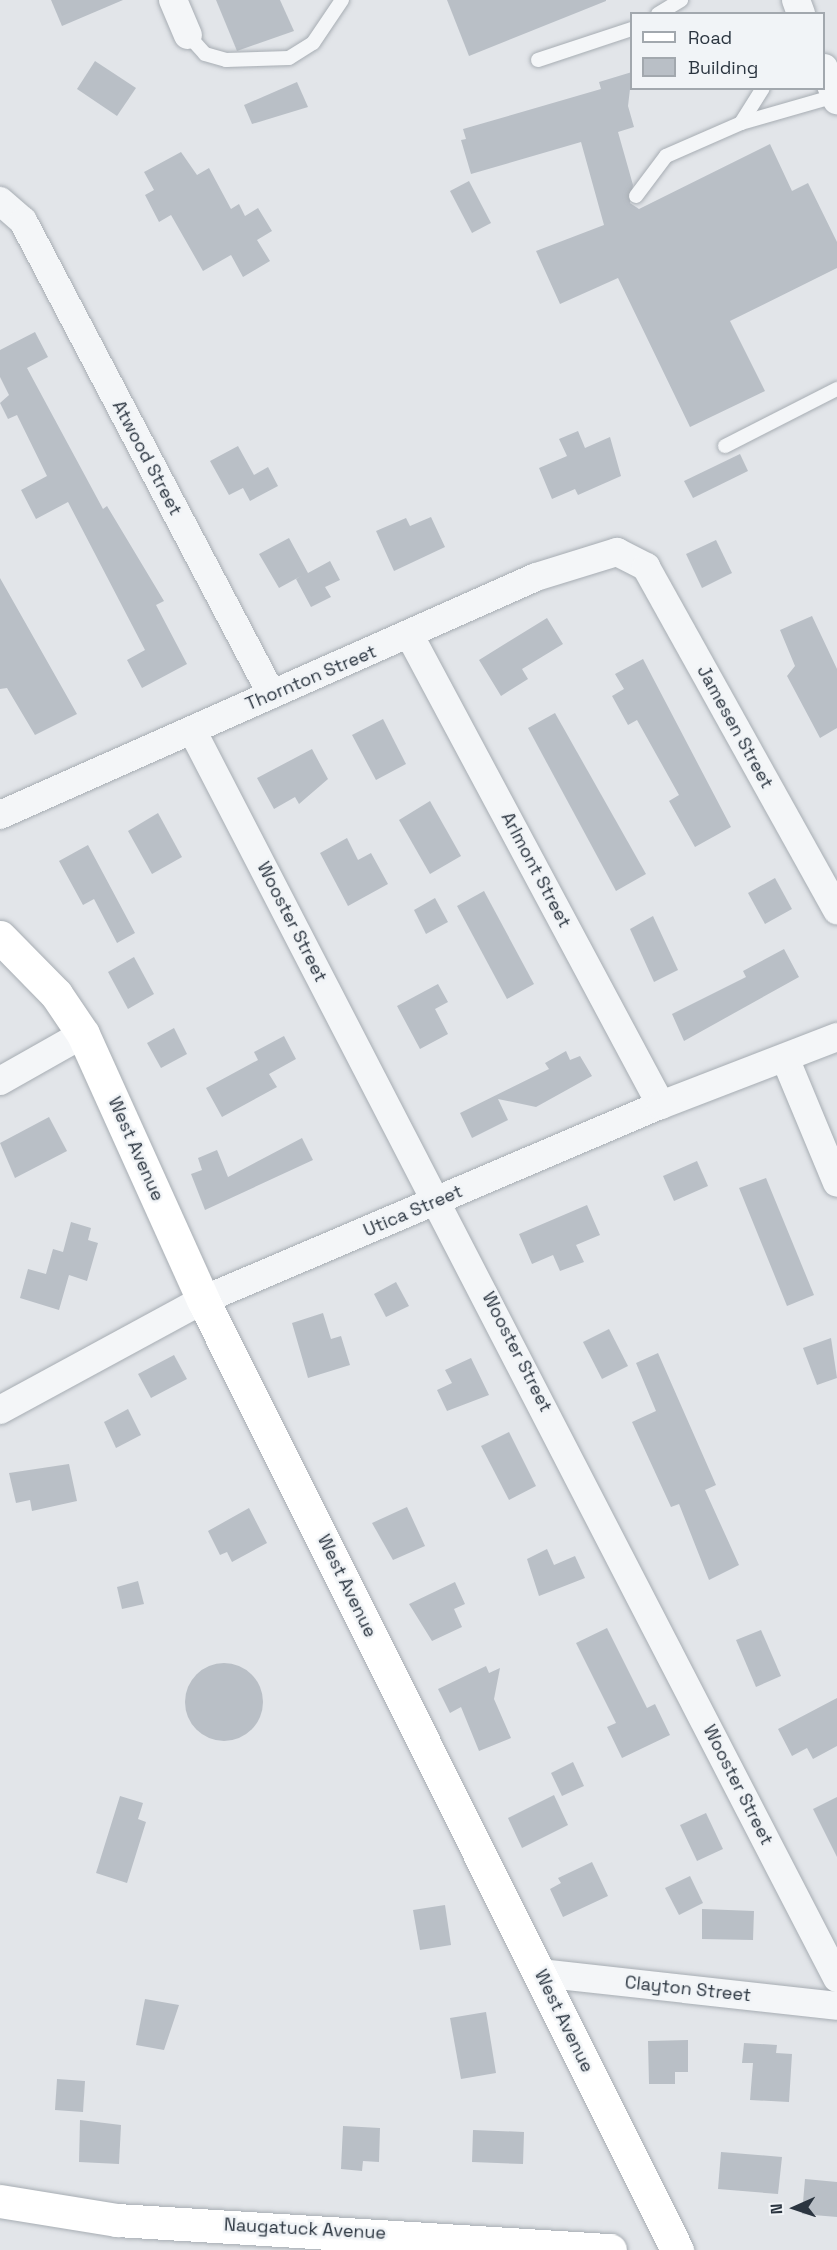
<!DOCTYPE html>
<html>
<head>
<meta charset="utf-8">
<style>
	body { margin:0 }
	#map { position:relative; width:837px; height:2250px; overflow:hidden; background:#e2e5e9; font-family:"Space Grotesk",sans-serif }
	div>[style] { position:absolute }
	[style*='--x'] { left:calc(var(--x)*1px); top:calc(var(--y)*1px); width:calc(var(--w)*1px); rotate:calc(var(--a)*1deg) }
	.building>* { inset:0; background:#b9bfc6 }
	.round { border-radius:50% }
	.roads { filter:drop-shadow(0 0 2px #a7adb3) drop-shadow(0 0 2px #a7adb3) }
	.lane>* { height:14px; margin:-7px; padding:0 7px; transform-origin:7px; border-radius:7px; background:#f4f6f8 }
	.street>* { height:28px; margin:-14px; padding:0 14px; transform-origin:14px; border-radius:14px; background:#f4f6f8 }
	.secondary>* { height:33px; margin:-16.5px; padding:0 16.5px; transform-origin:16.5px; border-radius:16.5px; background:#fff }
	span { translate:-50% -50%; white-space:nowrap; text-align:center; line-height:1.15; -webkit-text-stroke:5px #f1f4f7; paint-order:stroke }
	.street-label { font-size:18px; color:#2b3540 }
	.legend { position:absolute; left:630px; top:12px; width:195px; height:78px; box-sizing:border-box; background:#f1f4f7; border:2px solid #a2a8ae; margin:0; padding:8px 10px; list-style:none; font-size:18px; color:#2b3540 }
	.legend li { display:flex; align-items:center; gap:12px; height:30px }
	.legend b { width:30px; border:2px solid #a2a8ae }
	.north { position:absolute; left:765px; top:2178px; width:60px; height:60px; -webkit-text-stroke:4px #f1f4f7; paint-order:stroke; rotate:267deg; font-size:16px; font-weight:700; line-height:24px; text-align:center; color:#2b3540 }
	.north::after { content:''; display:block; margin:auto; width:21px; height:27px; background:#2b3540; clip-path:polygon(50% 0,100% 100%,50% 72%,0 100%) }
</style>
</head>
<body>
<div id="map">
	<div class="building">
		<i style="clip-path:polygon(51px 0,123px 0,62px 26px)"></i>
		<i style="clip-path:polygon(216px 0,280px 0,294px 31px,237px 51px)"></i>
		<i style="clip-path:polygon(447px 0,606px 0,606px 1px,469px 56px)"></i>
		<i style="clip-path:polygon(95px 61px,136px 88px,117px 116px,77px 89px)"></i>
		<i style="clip-path:polygon(632px 72px,628px 106px,634px 127px,618px 132px,633px 185px,630px 203px,639px 209px,770px 144px,792px 191px,808px 183px,837px 242px,837px 268px,730px 321px,765px 391px,690px 427px,618px 278px,560px 304px,536px 251px,604px 225px,581px 142px,471px 174px,461px 140px,466px 139px,463px 129px,601px 89px,599px 82px)"></i>
		<i style="clip-path:polygon(297px 82px,308px 107px,252px 124px,244px 105px)"></i>
		<i style="clip-path:polygon(181px 152px,197px 175px,209px 168px,231px 209px,239px 204px,245px 216px,258px 208px,272px 231px,257px 240px,270px 261px,243px 277px,231px 255px,203px 271px,171px 215px,159px 222px,145px 195px,154px 190px,144px 172px)"></i>
		<i style="clip-path:polygon(469px 181px,491px 223px,472px 233px,450px 191px)"></i>
		<i style="clip-path:polygon(35px 332px,48px 357px,27px 368px,103px 509px,107px 506px,164px 601px,156px 605px,187px 664px,142px 688px,127px 660px,145px 650px,68px 502px,36px 519px,21px 490px,47px 476px,17px 415px,8px 419px,0 403px,9px 395px,0 377px,0 350px)"></i>
		<i style="clip-path:polygon(578px 431px,585px 448px,610px 437px,621px 476px,578px 495px,575px 489px,552px 499px,539px 468px,567px 456px,559px 439px)"></i>
		<i style="clip-path:polygon(238px 446px,254px 475px,268px 467px,278px 486px,250px 501px,243px 488px,229px 495px,210px 461px)"></i>
		<i style="clip-path:polygon(740px 454px,748px 471px,693px 498px,684px 481px)"></i>
		<i style="clip-path:polygon(431px 517px,445px 547px,394px 571px,376px 531px,406px 518px,410px 526px)"></i>
		<i style="clip-path:polygon(289px 538px,308px 573px,330px 561px,340px 580px,325px 587px,331px 597px,311px 607px,296px 579px,301px 576px,279px 588px,259px 554px)"></i>
		<i style="clip-path:polygon(716px 540px,732px 573px,702px 588px,686px 554px)"></i>
		<i style="clip-path:polygon(0 578px,77px 714px,35px 735px,7px 688px,0 689px)"></i>
		<i style="clip-path:polygon(812px 616px,837px 669px,837px 728px,820px 738px,787px 676px,795px 666px,780px 630px)"></i>
		<i style="clip-path:polygon(547px 618px,563px 644px,522px 669px,528px 679px,501px 696px,479px 660px)"></i>
		<i style="clip-path:polygon(643px 659px,731px 827px,695px 847px,669px 801px,679px 795px,637px 720px,628px 725px,612px 696px,624px 689px,615px 674px)"></i>
		<i style="clip-path:polygon(555px 713px,646px 874px,616px 891px,528px 728px)"></i>
		<i style="clip-path:polygon(383px 719px,406px 764px,376px 780px,352px 735px)"></i>
		<i style="clip-path:polygon(312px 749px,328px 779px,299px 804px,295px 797px,274px 809px,257px 778px)"></i>
		<i style="clip-path:polygon(430px 801px,461px 856px,430px 874px,399px 820px)"></i>
		<i style="clip-path:polygon(158px 813px,182px 857px,152px 874px,128px 831px)"></i>
		<i style="clip-path:polygon(347px 838px,358px 860px,371px 853px,388px 884px,348px 906px,320px 853px)"></i>
		<i style="clip-path:polygon(88px 845px,135px 933px,117px 943px,94px 899px,83px 905px,59px 861px)"></i>
		<i style="clip-path:polygon(775px 878px,792px 909px,765px 924px,748px 893px)"></i>
		<i style="clip-path:polygon(484px 891px,534px 984px,507px 999px,457px 906px)"></i>
		<i style="clip-path:polygon(435px 898px,448px 922px,426px 934px,414px 910px)"></i>
		<i style="clip-path:polygon(653px 916px,678px 970px,654px 982px,630px 929px)"></i>
		<i style="clip-path:polygon(784px 949px,799px 977px,684px 1041px,672px 1014px,746px 977px,743px 971px)"></i>
		<i style="clip-path:polygon(134px 957px,154px 994px,128px 1009px,108px 972px)"></i>
		<i style="clip-path:polygon(438px 984px,448px 1002px,435px 1009px,448px 1034px,420px 1049px,397px 1006px)"></i>
		<i style="clip-path:polygon(174px 1028px,187px 1054px,161px 1068px,147px 1043px)"></i>
		<i style="clip-path:polygon(284px 1036px,296px 1059px,269px 1074px,277px 1087px,222px 1117px,206px 1088px,258px 1060px,254px 1052px)"></i>
		<i style="clip-path:polygon(566px 1051px,570px 1060px,580px 1056px,592px 1076px,536px 1107px,498px 1099px,508px 1120px,472px 1138px,460px 1113px,549px 1069px,545px 1063px)"></i>
		<i style="clip-path:polygon(49px 1117px,67px 1151px,15px 1178px,0 1143px)"></i>
		<i style="clip-path:polygon(302px 1138px,313px 1160px,205px 1210px,191px 1174px,202px 1170px,198px 1158px,217px 1150px,228px 1177px)"></i>
		<i style="clip-path:polygon(697px 1161px,708px 1186px,674px 1201px,663px 1176px)"></i>
		<i style="clip-path:polygon(766px 1178px,814px 1295px,787px 1306px,739px 1188px)"></i>
		<i style="clip-path:polygon(587px 1205px,600px 1235px,576px 1245px,584px 1262px,560px 1271px,553px 1255px,532px 1264px,519px 1234px)"></i>
		<i style="clip-path:polygon(71px 1222px,91px 1228px,88px 1240px,98px 1243px,87px 1281px,69px 1275px,59px 1310px,20px 1298px,28px 1269px,46px 1274px,53px 1249px,63px 1252px)"></i>
		<i style="clip-path:polygon(396px 1282px,409px 1306px,386px 1317px,374px 1294px)"></i>
		<i style="clip-path:polygon(323px 1313px,331px 1339px,341px 1336px,350px 1365px,308px 1378px,292px 1323px)"></i>
		<i style="clip-path:polygon(609px 1329px,628px 1366px,602px 1379px,583px 1342px)"></i>
		<i style="clip-path:polygon(831px 1338px,837px 1378px,817px 1385px,803px 1348px)"></i>
		<i style="clip-path:polygon(658px 1353px,716px 1485px,705px 1490px,739px 1565px,709px 1580px,679px 1504px,671px 1507px,632px 1422px,656px 1411px,636px 1363px)"></i>
		<i style="clip-path:polygon(174px 1355px,187px 1379px,151px 1398px,138px 1374px)"></i>
		<i style="clip-path:polygon(471px 1358px,489px 1395px,447px 1411px,437px 1390px,452px 1383px,445px 1370px)"></i>
		<i style="clip-path:polygon(128px 1409px,141px 1435px,116px 1448px,104px 1422px)"></i>
		<i style="clip-path:polygon(509px 1432px,536px 1486px,509px 1500px,481px 1446px)"></i>
		<i style="clip-path:polygon(69px 1464px,77px 1501px,32px 1511px,30px 1500px,16px 1503px,9px 1473px)"></i>
		<i style="clip-path:polygon(407px 1507px,425px 1546px,393px 1560px,372px 1523px)"></i>
		<i style="clip-path:polygon(249px 1508px,267px 1543px,232px 1562px,227px 1552px,220px 1555px,208px 1531px)"></i>
		<i style="clip-path:polygon(547px 1549px,554px 1565px,575px 1556px,585px 1578px,539px 1596px,527px 1559px)"></i>
		<i style="clip-path:polygon(138px 1581px,144px 1604px,122px 1609px,117px 1587px)"></i>
		<i style="clip-path:polygon(455px 1582px,465px 1604px,454px 1609px,462px 1627px,432px 1641px,409px 1604px)"></i>
		<i style="clip-path:polygon(607px 1628px,647px 1708px,655px 1704px,670px 1735px,622px 1758px,607px 1727px,616px 1723px,576px 1643px)"></i>
		<i style="clip-path:polygon(761px 1630px,781px 1676px,756px 1687px,736px 1640px)"></i>
		<i class="round" style="left:185px;top:1663px;width:78px;height:78px"></i>
		<i style="clip-path:polygon(486px 1666px,489px 1673px,500px 1668px,494px 1699px,511px 1738px,479px 1751px,461px 1707px,450px 1713px,438px 1689px)"></i>
		<i style="clip-path:polygon(837px 1698px,837px 1746px,813px 1759px,807px 1748px,792px 1756px,778px 1729px)"></i>
		<i style="clip-path:polygon(573px 1762px,584px 1786px,562px 1796px,551px 1773px)"></i>
		<i style="clip-path:polygon(554px 1795px,568px 1825px,522px 1848px,508px 1818px)"></i>
		<i style="clip-path:polygon(120px 1796px,143px 1803px,138px 1819px,146px 1822px,127px 1883px,96px 1873px)"></i>
		<i style="clip-path:polygon(837px 1797px,837px 1857px,813px 1809px)"></i>
		<i style="clip-path:polygon(706px 1813px,723px 1849px,697px 1861px,680px 1825px)"></i>
		<i style="clip-path:polygon(592px 1862px,608px 1896px,563px 1917px,550px 1889px,561px 1883px,558px 1878px)"></i>
		<i style="clip-path:polygon(690px 1876px,703px 1903px,679px 1915px,665px 1888px)"></i>
		<i style="clip-path:polygon(445px 1905px,451px 1945px,420px 1950px,413px 1910px)"></i>
		<i style="clip-path:polygon(702px 1909px,754px 1911px,753px 1940px,702px 1939px)"></i>
		<i style="clip-path:polygon(145px 1999px,179px 2005px,164px 2050px,136px 2045px)"></i>
		<i style="clip-path:polygon(486px 2012px,496px 2073px,461px 2079px,450px 2018px)"></i>
		<i style="clip-path:polygon(688px 2040px,688px 2072px,675px 2072px,675px 2084px,649px 2084px,648px 2041px)"></i>
		<i style="clip-path:polygon(744px 2043px,777px 2045px,776px 2053px,792px 2054px,789px 2102px,750px 2100px,753px 2063px,742px 2063px)"></i>
		<i style="clip-path:polygon(57px 2079px,85px 2081px,83px 2112px,55px 2110px)"></i>
		<i style="clip-path:polygon(80px 2120px,121px 2125px,119px 2164px,79px 2162px)"></i>
		<i style="clip-path:polygon(343px 2126px,380px 2128px,379px 2162px,363px 2161px,362px 2171px,341px 2169px)"></i>
		<i style="clip-path:polygon(473px 2130px,524px 2132px,523px 2164px,472px 2162px)"></i>
		<i style="clip-path:polygon(721px 2152px,782px 2157px,778px 2194px,718px 2189px)"></i>
		<i style="clip-path:polygon(805px 2179px,837px 2182px,837px 2217px,802px 2214px)"></i>
	</div>
	<div class="roads">
		<div class="lane">
			<i style="--x:658;--y:14;--w:27;--a:-31"></i>
			<i style="--x:188;--y:35;--w:25;--a:48"></i>
			<i style="--x:205;--y:54;--w:22;--a:16"></i>
			<i style="--x:226;--y:60;--w:63;--a:-1.8"></i>
			<i style="--x:289;--y:58;--w:28;--a:-32"></i>
			<i style="--x:313;--y:43;--w:52;--a:-56"></i>
			<i style="--x:538;--y:60;--w:99;--a:-18.3"></i>
			<i style="--x:741;--y:123;--w:41;--a:-57.8"></i>
			<i style="--x:636;--y:196;--w:50;--a:-53.1"></i>
			<i style="--x:666;--y:156;--w:82;--a:-23.7"></i>
			<i style="--x:741;--y:123;--w:98;--a:-16"></i>
			<i style="--x:725;--y:446;--w:126;--a:-27"></i>
		</div>
		<div class="street">
			<i style="--x:173;--y:0;--w:38;--a:67"></i>
			<i style="--x:796;--y:0;--w:15;--a:70"></i>
			<i style="--x:824;--y:68;--w:35;--a:68"></i>
			<i style="--x:0;--y:201;--w:30;--a:41"></i>
			<i style="--x:23;--y:221;--w:535;--a:62.29"></i>
			<i style="--x:410;--y:636;--w:532;--a:61.85"></i>
			<i style="--x:192;--y:730;--w:1405;--a:62.67"></i>
			<i style="--x:0;--y:815;--w:586;--a:-23.94"></i>
			<i style="--x:536;--y:577;--w:85;--a:-17.2"></i>
			<i style="--x:617;--y:552;--w:33;--a:27"></i>
			<i style="--x:646;--y:567;--w:393;--a:60.9"></i>
			<i style="--x:785;--y:1058;--w:135;--a:67.4"></i>
			<i style="--x:0;--y:1081;--w:95;--a:-29.5"></i>
			<i style="--x:0;--y:1410;--w:231;--a:-28.5"></i>
			<i style="--x:203;--y:1300;--w:498;--a:-23.1"></i>
			<i style="--x:661;--y:1105;--w:189;--a:-21.1"></i>
			<i style="--x:540;--y:1973;--w:299;--a:6.3"></i>
		</div>
		<div class="secondary">
			<i style="--x:0;--y:937;--w:80;--a:45.5"></i>
			<i style="--x:56;--y:994;--w:48;--a:56"></i>
			<i style="--x:83;--y:1034;--w:292;--a:65.7"></i>
			<i style="--x:203;--y:1300;--w:1062;--a:63.48"></i>
			<i style="--x:0;--y:2201;--w:119;--a:9.2"></i>
			<i style="--x:117;--y:2220;--w:494;--a:3.5"></i>
		</div>
	</div>
	<div class="street-label">
		<span style="left:147px;top:458px;rotate:62deg">Atwood Street</span>
		<span style="left:311px;top:678px;rotate:-23deg">Thornton Street</span>
		<span style="left:735px;top:727px;rotate:61deg">Jamesen Street</span>
		<span style="left:536px;top:870px;rotate:62deg">Arlmont Street</span>
		<span style="left:292px;top:922px;rotate:63deg">Wooster Street</span>
		<span style="left:136px;top:1149px;rotate:66deg">West Avenue</span>
		<span style="left:413px;top:1211px;rotate:-23deg">Utica Street</span>
		<span style="left:517px;top:1352px;rotate:63deg">Wooster Street</span>
		<span style="left:347px;top:1586px;rotate:64deg">West Avenue</span>
		<span style="left:738px;top:1785px;rotate:63deg">Wooster Street</span>
		<span style="left:688px;top:1989px;rotate:6deg">Clayton Street</span>
		<span style="left:564px;top:2021px;rotate:64deg">West Avenue</span>
		<span style="left:305px;top:2229px;rotate:3deg">Naugatuck Avenue</span>
	</div>
	<ul class="legend">
	<li><b style="height:8px;background:#fff"></b>Road</li>
	<li><b style="height:16px;background:#b9bfc6"></b>Building</li>
	</ul>
	<div class="north">N</div>
</div>
</body>
</html>
